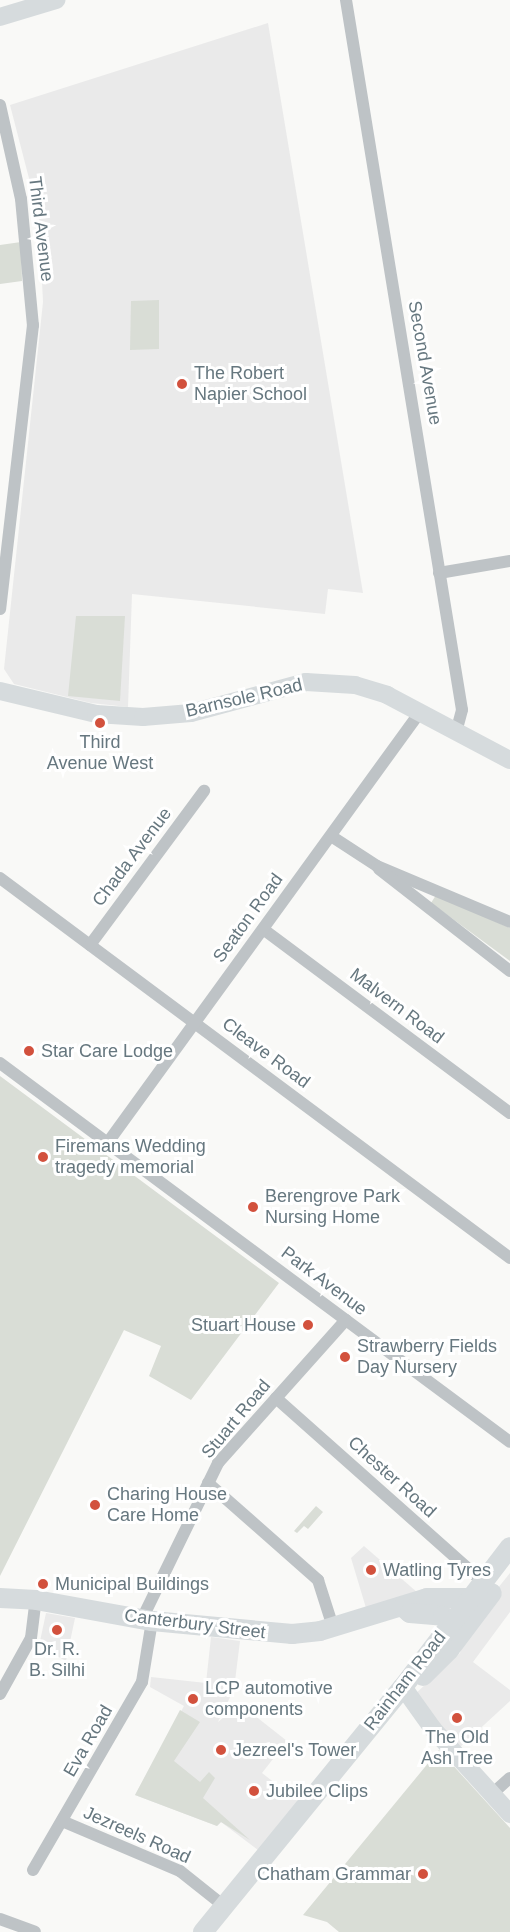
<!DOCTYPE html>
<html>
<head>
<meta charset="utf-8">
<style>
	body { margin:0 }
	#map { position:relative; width:510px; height:1932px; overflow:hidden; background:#f9f9f7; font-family:Helvetica,sans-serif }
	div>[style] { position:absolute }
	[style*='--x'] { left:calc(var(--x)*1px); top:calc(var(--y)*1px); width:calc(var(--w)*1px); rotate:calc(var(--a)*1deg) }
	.built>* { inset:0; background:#eaeaea }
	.green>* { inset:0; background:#d9ddd6 }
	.street>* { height:12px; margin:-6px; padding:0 6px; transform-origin:6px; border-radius:6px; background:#bec3c6 }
	.secondary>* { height:18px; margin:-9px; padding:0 9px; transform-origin:9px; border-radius:9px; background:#d6dbdd }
	.primary>* { height:20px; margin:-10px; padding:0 10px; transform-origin:10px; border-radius:10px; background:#d6dbdd }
	.dots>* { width:16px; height:16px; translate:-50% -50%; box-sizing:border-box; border:3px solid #fff; border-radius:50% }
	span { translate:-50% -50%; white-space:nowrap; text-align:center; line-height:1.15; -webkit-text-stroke:6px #fff; paint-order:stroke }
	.street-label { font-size:18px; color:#66777f }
	.poi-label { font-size:18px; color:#66777f }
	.left { translate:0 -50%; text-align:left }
	.right { translate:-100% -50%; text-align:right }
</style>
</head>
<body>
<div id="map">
	<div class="built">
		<i style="clip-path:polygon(268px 23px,363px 593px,328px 589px,325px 614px,132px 594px,128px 707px,91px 703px,14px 684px,4px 669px,43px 302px,39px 217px,10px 105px)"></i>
		<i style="clip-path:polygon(364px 1546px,418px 1593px,366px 1608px,351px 1558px)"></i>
		<i style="clip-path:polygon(510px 1573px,510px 1612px,473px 1662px,510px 1690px,510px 1701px,459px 1748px,415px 1694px,460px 1653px,465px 1629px)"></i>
		<i style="clip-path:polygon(46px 1613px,75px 1618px,66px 1661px,39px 1646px)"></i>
		<i style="clip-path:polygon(211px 1637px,240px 1641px,234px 1689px,218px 1722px,240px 1704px,287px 1741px,262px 1773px,299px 1802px,258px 1850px,221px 1822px,217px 1826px,135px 1795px,184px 1706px,150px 1687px,151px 1677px,206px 1683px)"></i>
	</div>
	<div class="green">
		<i style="clip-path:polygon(21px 242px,22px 281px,0 284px,0 245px)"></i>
		<i style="clip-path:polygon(159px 300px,159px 349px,130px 350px,131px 301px)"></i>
		<i style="clip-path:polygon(76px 616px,125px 616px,120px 701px,68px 696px)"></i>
		<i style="clip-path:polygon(436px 895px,510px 928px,510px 961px,431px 903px)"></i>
		<i style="clip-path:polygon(0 1076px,279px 1283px,191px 1400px,149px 1376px,161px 1346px,124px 1330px,0 1576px)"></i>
		<i style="clip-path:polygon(316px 1506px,323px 1512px,308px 1529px,304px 1526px,297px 1533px,294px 1531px)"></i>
		<i style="clip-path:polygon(180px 1710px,200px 1722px,174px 1761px,200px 1782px,209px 1772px,215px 1778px,203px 1798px,250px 1840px,221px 1822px,217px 1826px,135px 1795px)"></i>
		<i style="clip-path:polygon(439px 1750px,510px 1828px,510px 1932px,339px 1932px,327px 1922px,303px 1915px)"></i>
	</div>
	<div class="street">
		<i style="--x:346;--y:0;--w:719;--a:80.72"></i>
		<i style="--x:462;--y:710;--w:24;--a:105"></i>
		<i style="--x:0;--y:105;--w:96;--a:77.4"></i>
		<i style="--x:21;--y:199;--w:127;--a:84.6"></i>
		<i style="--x:33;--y:325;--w:286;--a:96.6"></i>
		<i style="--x:439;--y:573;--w:72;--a:-9.6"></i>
		<i style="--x:331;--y:836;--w:55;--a:33.1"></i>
		<i style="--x:377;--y:866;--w:144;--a:22.8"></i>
		<i style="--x:379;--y:869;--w:166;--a:37.9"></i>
		<i style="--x:0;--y:878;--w:636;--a:36.69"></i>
		<i style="--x:263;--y:929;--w:308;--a:36.7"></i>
		<i style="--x:90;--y:945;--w:192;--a:-53.5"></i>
		<i style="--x:0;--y:1063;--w:635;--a:36.62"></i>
		<i style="--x:106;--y:1145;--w:535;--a:-54.05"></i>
		<i style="--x:276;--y:1398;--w:277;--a:41.6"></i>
		<i style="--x:208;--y:1483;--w:147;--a:41.4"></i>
		<i style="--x:318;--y:1580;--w:49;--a:72.3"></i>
		<i style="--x:142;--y:1619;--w:174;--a:-64"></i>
		<i style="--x:218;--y:1463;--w:192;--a:-48.2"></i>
		<i style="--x:0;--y:1694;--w:64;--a:-61"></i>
		<i style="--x:31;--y:1638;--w:38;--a:-83"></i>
		<i style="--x:492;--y:1794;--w:24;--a:-42"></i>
		<i style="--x:62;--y:1821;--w:128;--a:23"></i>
		<i style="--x:180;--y:1871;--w:56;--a:38.5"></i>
		<i style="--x:33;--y:1870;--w:217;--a:-59.9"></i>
		<i style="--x:142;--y:1682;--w:62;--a:-80.7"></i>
		<i style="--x:0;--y:1919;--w:37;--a:20"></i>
	</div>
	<div class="secondary">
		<i style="--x:0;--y:17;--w:59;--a:-16.9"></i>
		<i style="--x:0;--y:691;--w:99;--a:13.5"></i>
		<i style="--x:96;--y:714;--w:47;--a:3.7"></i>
		<i style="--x:143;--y:717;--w:48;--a:-4.8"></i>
		<i style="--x:191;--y:713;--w:119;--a:-15.1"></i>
		<i style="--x:306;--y:682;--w:49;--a:3.5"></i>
		<i style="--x:355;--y:685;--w:34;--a:17"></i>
		<i style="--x:387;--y:695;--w:139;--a:27.9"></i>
		<i style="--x:403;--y:1687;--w:52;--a:54.5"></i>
		<i style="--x:433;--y:1729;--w:115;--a:47.8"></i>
	</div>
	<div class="primary">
		<i style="--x:0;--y:1598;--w:36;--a:3"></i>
		<i style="--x:36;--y:1600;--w:118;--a:10.3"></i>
		<i style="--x:152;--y:1621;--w:141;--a:5.3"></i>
		<i style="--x:292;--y:1634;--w:28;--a:-6"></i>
		<i style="--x:320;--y:1631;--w:112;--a:-17.1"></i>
		<i style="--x:427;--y:1598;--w:44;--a:0"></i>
		<i style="--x:403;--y:1607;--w:9;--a:41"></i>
		<i style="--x:410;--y:1613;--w:33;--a:5"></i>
		<i style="--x:443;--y:1616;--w:21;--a:29"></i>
		<i style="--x:423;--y:1676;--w:37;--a:-45"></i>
		<i style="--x:449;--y:1650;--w:71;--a:-53"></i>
		<i style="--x:203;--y:1932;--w:316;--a:-50.8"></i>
		<i style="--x:403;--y:1687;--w:176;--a:-52.6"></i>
	</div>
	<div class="dots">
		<i style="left:182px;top:384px;background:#d2513d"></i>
		<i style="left:100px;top:723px;background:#d2513d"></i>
		<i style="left:29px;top:1051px;background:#d2513d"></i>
		<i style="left:43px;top:1157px;background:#d2513d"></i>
		<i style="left:253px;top:1207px;background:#d2513d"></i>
		<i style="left:308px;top:1325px;background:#d2513d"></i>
		<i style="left:345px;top:1357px;background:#d2513d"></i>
		<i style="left:95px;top:1505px;background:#d2513d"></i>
		<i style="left:371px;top:1570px;background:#d2513d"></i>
		<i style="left:43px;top:1584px;background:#d2513d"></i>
		<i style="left:57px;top:1630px;background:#d2513d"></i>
		<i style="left:193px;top:1699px;background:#d2513d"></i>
		<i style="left:457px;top:1718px;background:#d2513d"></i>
		<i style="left:221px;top:1750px;background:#d2513d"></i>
		<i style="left:254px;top:1791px;background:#d2513d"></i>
		<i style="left:423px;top:1874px;background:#d2513d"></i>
	</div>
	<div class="street-label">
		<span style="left:41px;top:229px;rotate:83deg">Third Avenue</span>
		<span style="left:425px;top:363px;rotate:80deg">Second Avenue</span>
		<span style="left:244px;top:698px;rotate:-13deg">Barnsole Road</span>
		<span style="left:132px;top:857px;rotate:-53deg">Chada Avenue</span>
		<span style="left:248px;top:918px;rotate:-54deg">Seaton Road</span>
		<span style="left:397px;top:1006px;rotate:37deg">Malvern Road</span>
		<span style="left:266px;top:1053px;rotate:37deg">Cleave Road</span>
		<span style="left:324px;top:1281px;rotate:37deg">Park Avenue</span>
		<span style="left:236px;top:1419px;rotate:-50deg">Stuart Road</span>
		<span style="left:392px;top:1477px;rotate:42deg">Chester Road</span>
		<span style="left:195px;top:1624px;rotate:7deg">Canterbury Street</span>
		<span style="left:405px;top:1681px;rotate:-52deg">Rainham Road</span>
		<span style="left:88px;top:1741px;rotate:-60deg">Eva Road</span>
		<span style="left:137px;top:1835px;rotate:24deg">Jezreels Road</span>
	</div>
	<div class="poi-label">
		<span class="left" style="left:194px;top:384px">The Robert<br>Napier School</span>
		<span style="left:100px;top:753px">Third<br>Avenue West</span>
		<span class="left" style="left:41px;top:1051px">Star Care Lodge</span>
		<span class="left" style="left:55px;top:1157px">Firemans Wedding<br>tragedy memorial</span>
		<span class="left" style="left:265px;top:1207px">Berengrove Park<br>Nursing Home</span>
		<span class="right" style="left:296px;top:1325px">Stuart House</span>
		<span class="left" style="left:357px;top:1357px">Strawberry Fields<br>Day Nursery</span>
		<span class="left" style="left:107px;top:1505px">Charing House<br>Care Home</span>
		<span class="left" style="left:383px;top:1570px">Watling Tyres</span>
		<span class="left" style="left:55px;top:1584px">Municipal Buildings</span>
		<span style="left:57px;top:1660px">Dr. R.<br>B. Silhi</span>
		<span class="left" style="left:205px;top:1699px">LCP automotive<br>components</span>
		<span style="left:457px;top:1748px">The Old<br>Ash Tree</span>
		<span class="left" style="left:233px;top:1750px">Jezreel's Tower</span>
		<span class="left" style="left:266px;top:1791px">Jubilee Clips</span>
		<span class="right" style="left:411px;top:1874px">Chatham Grammar</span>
	</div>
</div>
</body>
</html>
